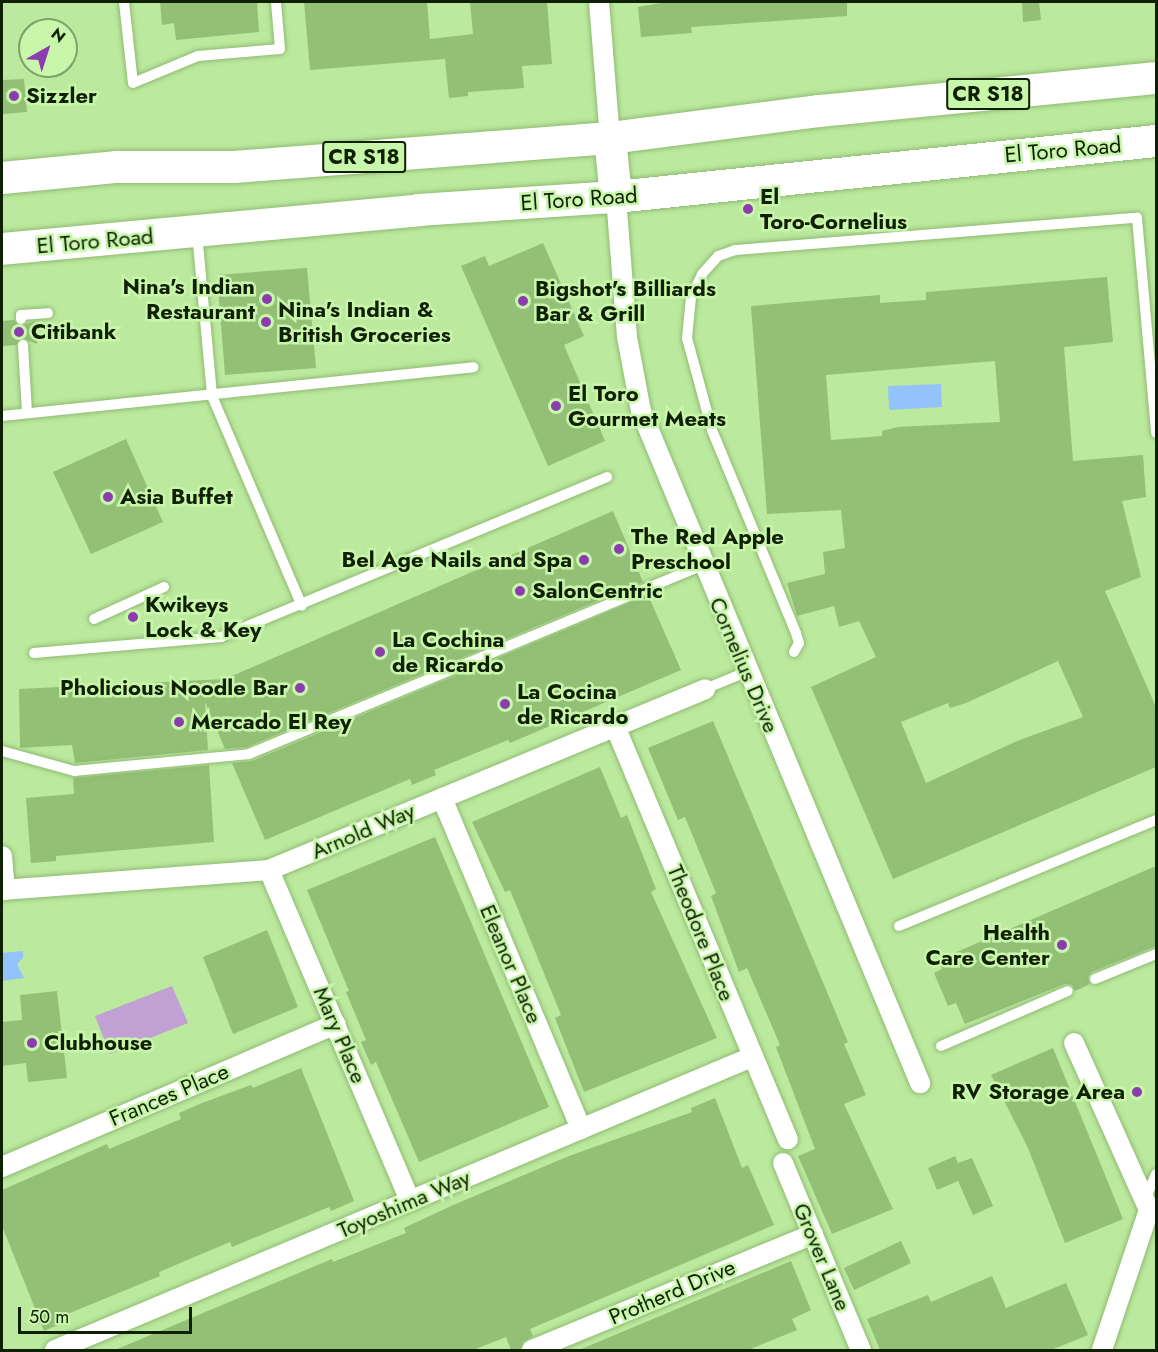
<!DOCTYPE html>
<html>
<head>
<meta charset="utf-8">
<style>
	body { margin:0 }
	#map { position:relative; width:1158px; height:1352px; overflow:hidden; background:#bbe99e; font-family:Jost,sans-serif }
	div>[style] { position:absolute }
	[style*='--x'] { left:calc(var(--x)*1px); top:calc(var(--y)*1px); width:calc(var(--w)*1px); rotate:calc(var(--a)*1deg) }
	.green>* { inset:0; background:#c1a0d3 }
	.water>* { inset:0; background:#94c3fc }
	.building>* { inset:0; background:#93bf76 }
	.roads { filter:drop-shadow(0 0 2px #8fba72) drop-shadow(0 0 2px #8fba72) }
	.service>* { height:10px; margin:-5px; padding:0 5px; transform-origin:5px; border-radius:5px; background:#fff }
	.minor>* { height:20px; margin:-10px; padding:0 10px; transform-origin:10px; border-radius:10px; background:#fff }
	.primary>* { height:32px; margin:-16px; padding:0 16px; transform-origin:16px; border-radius:16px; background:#fff }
	.dots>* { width:16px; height:16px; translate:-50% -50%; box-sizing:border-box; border:3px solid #c8f6ab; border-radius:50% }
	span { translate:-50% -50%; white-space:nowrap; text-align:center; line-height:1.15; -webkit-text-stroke:5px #c8f6ab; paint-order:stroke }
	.shield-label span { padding:2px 4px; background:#c8f6ab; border:2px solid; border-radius:4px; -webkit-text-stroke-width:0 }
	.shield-label { font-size:21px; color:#102004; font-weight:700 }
	.poi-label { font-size:22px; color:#102004; font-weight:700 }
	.left { translate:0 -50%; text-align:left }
	.right { translate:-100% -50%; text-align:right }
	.street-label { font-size:22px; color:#102004 }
	.frame { position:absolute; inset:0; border:3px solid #102004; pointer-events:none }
	.north { position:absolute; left:18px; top:18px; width:60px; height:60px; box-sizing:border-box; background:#c8f6ab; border:2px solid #7ea068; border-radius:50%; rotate:39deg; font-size:16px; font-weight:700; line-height:24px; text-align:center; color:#102004 }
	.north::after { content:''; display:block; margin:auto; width:21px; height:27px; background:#8b3dae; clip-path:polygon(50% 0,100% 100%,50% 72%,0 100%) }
	.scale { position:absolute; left:18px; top:1307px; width:174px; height:27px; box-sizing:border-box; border:3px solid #102004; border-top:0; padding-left:8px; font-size:18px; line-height:21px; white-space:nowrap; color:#102004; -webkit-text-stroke:4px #c8f6ab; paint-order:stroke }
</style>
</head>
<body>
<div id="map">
	<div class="green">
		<i style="clip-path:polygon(172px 986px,188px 1023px,110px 1054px,95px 1016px)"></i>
	</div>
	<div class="water">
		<i style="clip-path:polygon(941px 384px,942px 407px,889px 410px,888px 386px)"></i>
		<i style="clip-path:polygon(23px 951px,23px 958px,17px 964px,24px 978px,2px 981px,2px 953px)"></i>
	</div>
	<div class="building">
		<i style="clip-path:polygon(160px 2px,257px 2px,259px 32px,176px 40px,174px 23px,162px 25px)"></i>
		<i style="clip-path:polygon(304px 2px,427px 2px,430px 39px,473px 34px,470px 2px,547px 2px,552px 64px,522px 66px,524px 88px,468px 92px,468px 96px,449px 98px,445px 59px,310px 70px)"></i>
		<i style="clip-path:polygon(667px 2px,847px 2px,847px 16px,691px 27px,692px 33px,641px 37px,638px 7px)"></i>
		<i style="clip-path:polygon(1022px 2px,1039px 2px,1041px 20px,1023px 22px)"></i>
		<i style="clip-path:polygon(24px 79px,27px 112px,2px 114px,2px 80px)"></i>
		<i style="clip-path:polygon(543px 243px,584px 336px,564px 345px,605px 441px,548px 466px,461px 266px,485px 256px,489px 266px)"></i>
		<i style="clip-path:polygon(307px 268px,316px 368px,225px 375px,217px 275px)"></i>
		<i style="clip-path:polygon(evenodd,1107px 277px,1113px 342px,1064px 347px,1073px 461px,1143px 455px,1146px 497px,1122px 501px,1141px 577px,1105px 591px,1156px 707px,1156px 767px,893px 879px,811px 687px,876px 657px,859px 621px,839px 627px,834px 606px,797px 616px,787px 583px,825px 574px,823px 552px,845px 548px,841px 510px,767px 514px,751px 306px,880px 295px,880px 303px,926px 300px,926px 292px,1107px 277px,995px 361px,1000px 422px,898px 427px,882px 431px,882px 436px,831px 440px,826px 375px,995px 361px,1107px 277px,1058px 661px,1083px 717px,1017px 741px,926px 783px,901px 722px,948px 703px,950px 708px,966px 703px,1058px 661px)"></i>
		<i style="clip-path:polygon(14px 320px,20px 326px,35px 321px,37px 344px,22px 338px,16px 345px,2px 346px,2px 321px)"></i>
		<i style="clip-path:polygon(126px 439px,163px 522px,91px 554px,53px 472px)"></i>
		<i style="clip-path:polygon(613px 511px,643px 582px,247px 747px,225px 749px,205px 702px,208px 750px,75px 763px,72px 745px,20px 748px,19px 689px,225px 679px)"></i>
		<i style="clip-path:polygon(648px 595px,681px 670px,510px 743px,508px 740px,434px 770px,436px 775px,412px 785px,410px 779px,265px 840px,232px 763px,252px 761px)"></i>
		<i style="clip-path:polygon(713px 721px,848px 1042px,844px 1044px,866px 1095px,844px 1104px,893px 1209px,832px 1234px,798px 1156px,815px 1149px,776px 1047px,780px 1045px,747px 968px,739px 972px,711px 896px,716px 893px,685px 817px,678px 820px,648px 748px)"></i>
		<i style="clip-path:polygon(209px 765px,214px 842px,56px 856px,56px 861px,31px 863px,26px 798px,74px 794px,73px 778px)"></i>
		<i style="clip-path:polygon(600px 767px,621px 818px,627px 815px,656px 889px,651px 892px,717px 1038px,584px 1092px,555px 1018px,561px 1015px,510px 890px,505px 892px,472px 822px)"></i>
		<i style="clip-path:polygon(435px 837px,549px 1107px,419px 1162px,376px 1062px,371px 1065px,361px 1042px,366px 1040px,346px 992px,349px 991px,307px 890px)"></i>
		<i style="clip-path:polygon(1156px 866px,1156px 946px,1092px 972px,1088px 977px,1090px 984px,1075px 991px,1072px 985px,1065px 984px,965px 1024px,956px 1003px,948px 1006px,934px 973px,942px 969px,938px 960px)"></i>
		<i style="clip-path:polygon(267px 930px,298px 1007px,233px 1034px,203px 957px)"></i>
		<i style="clip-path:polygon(57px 991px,67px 1078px,28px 1082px,26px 1063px,2px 1066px,2px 1022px,22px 1020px,20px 995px)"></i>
		<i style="clip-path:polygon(1053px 1048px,1123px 1219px,1065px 1243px,1028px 1148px,991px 1075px)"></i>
		<i style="clip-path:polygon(301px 1068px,354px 1201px,331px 1211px,329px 1207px,232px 1247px,230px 1242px,159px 1272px,160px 1276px,65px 1315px,67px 1321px,44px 1331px,2px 1226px,2px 1190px,107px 1144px,109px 1149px,181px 1119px,179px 1113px,202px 1103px,251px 1085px,253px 1088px)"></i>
		<i style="clip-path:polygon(715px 1098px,742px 1168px,748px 1165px,774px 1225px,530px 1329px,533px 1336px,523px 1342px,520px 1350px,511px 1350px,506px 1337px,473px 1350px,115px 1350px,332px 1259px,333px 1262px,406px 1233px,404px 1228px,451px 1206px,569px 1156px,692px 1112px,691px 1108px)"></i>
		<i style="clip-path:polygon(955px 1156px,958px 1163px,972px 1158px,993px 1206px,973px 1215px,958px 1181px,937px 1190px,928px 1168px)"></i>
		<i style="clip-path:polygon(901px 1241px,911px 1263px,854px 1290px,844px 1268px)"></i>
		<i style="clip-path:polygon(791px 1261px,811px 1310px,792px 1319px,797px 1330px,748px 1350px,579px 1350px)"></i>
		<i style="clip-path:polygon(992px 1276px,1006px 1308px,1066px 1283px,1088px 1335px,1051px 1350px,880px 1350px,867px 1319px,928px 1295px,931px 1302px)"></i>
	</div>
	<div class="roads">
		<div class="service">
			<i style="--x:124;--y:2;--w:81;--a:83.7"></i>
			<i style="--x:133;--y:83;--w:70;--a:-22.6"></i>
			<i style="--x:198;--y:56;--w:82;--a:-4.9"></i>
			<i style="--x:280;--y:49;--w:47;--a:-94.9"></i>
			<i style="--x:197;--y:233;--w:164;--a:84.7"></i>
			<i style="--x:212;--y:396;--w:228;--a:66.8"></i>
			<i style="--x:21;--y:319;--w:4;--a:-90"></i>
			<i style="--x:21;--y:315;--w:27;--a:-4"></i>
			<i style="--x:23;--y:345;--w:68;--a:86.6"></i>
			<i style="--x:2;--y:416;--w:474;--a:-5.9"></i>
			<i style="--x:94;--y:619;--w:77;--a:-24.6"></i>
			<i style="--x:794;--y:652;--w:10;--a:-61"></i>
			<i style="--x:799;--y:643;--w:10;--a:-107"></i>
			<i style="--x:796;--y:633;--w:220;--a:-112.5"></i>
			<i style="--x:712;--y:430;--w:95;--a:-105.2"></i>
			<i style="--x:687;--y:338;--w:41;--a:-84.4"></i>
			<i style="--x:691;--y:297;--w:25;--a:-64"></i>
			<i style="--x:702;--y:274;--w:24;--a:-48"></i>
			<i style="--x:718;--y:256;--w:18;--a:-19"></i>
			<i style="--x:735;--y:250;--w:403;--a:-4.6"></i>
			<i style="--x:1137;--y:218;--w:216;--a:84.9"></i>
			<i style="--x:34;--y:653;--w:188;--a:-4.9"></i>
			<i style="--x:221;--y:637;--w:418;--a:-22.5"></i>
			<i style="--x:705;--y:689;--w:44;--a:-22.5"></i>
			<i style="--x:2;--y:751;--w:75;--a:15.5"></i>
			<i style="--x:74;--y:771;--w:176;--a:-5.5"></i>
			<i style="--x:249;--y:754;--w:491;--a:-22.6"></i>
			<i style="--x:899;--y:926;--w:278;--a:-22.4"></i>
			<i style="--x:1095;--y:979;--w:66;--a:-22.3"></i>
			<i style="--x:941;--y:1046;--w:138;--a:-23.4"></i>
			<i style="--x:1145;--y:1200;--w:28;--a:-67"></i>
		</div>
		<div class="minor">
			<i style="--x:599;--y:2;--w:136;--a:85.4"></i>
			<i style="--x:616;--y:197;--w:140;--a:85.5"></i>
			<i style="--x:627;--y:337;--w:75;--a:79.3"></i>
			<i style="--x:641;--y:411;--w:728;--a:67.45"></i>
			<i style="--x:615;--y:726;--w:448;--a:67.3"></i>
			<i style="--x:442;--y:798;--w:359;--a:67.2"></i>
			<i style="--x:2;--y:856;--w:34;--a:85"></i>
			<i style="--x:269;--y:870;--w:360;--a:66.9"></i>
			<i style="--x:2;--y:890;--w:268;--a:-4.3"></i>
			<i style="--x:269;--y:870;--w:472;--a:-22.5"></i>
			<i style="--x:1074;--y:1043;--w:183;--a:65.8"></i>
			<i style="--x:1149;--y:1210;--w:148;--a:108.6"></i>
			<i style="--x:783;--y:1163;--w:203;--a:67.4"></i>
			<i style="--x:2;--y:1167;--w:363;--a:-23.2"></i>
			<i style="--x:55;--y:1350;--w:756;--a:-22.8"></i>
			<i style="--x:532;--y:1350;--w:304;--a:-22.4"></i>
		</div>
		<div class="primary">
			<i style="--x:610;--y:138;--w:59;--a:84.2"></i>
			<i style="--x:2;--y:178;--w:116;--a:-5.5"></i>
			<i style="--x:117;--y:167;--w:117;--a:0"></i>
			<i style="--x:234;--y:167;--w:377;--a:-4.4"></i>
			<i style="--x:610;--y:138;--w:211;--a:-7.4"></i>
			<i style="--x:819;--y:111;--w:339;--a:-5.6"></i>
			<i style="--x:2;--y:249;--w:419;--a:-5.3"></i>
			<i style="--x:419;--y:210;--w:197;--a:-3.8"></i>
			<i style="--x:616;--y:197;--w:543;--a:-5.92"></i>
		</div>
	</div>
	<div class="dots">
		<i style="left:14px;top:96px;background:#8b3dae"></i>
		<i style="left:748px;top:209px;background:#8b3dae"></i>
		<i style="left:267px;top:299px;background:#8b3dae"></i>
		<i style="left:523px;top:301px;background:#8b3dae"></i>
		<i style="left:266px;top:322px;background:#8b3dae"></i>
		<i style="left:19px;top:332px;background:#8b3dae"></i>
		<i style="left:556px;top:406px;background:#8b3dae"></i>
		<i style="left:108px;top:497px;background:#8b3dae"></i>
		<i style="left:619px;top:549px;background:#8b3dae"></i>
		<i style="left:584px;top:560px;background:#8b3dae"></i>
		<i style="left:520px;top:591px;background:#8b3dae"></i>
		<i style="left:133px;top:617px;background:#8b3dae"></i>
		<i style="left:380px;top:652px;background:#8b3dae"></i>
		<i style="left:300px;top:688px;background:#8b3dae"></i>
		<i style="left:505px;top:704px;background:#8b3dae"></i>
		<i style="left:179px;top:722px;background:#8b3dae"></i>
		<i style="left:1062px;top:945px;background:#8b3dae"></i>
		<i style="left:32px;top:1043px;background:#8b3dae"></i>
		<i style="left:1137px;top:1092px;background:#8b3dae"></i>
	</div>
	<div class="shield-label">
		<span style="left:988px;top:94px">CR S18</span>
		<span style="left:364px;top:157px">CR S18</span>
	</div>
	<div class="poi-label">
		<span class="left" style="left:26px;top:96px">Sizzler</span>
		<span class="left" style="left:760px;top:209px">El<br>Toro-Cornelius</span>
		<span class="right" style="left:255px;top:299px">Nina's Indian<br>Restaurant</span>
		<span class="left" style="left:535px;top:301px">Bigshot's Billiards<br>Bar &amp; Grill</span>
		<span class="left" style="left:278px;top:322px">Nina's Indian &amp;<br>British Groceries</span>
		<span class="left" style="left:31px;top:332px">Citibank</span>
		<span class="left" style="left:568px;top:406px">El Toro<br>Gourmet Meats</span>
		<span class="left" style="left:120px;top:497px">Asia Buffet</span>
		<span class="left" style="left:631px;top:549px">The Red Apple<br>Preschool</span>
		<span class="right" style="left:572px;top:560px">Bel Age Nails and Spa</span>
		<span class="left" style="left:532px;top:591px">SalonCentric</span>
		<span class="left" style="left:145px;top:617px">Kwikeys<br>Lock &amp; Key</span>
		<span class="left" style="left:392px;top:652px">La Cochina<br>de Ricardo</span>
		<span class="right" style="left:288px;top:688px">Pholicious Noodle Bar</span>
		<span class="left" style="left:517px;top:704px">La Cocina<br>de Ricardo</span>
		<span class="left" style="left:191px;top:722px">Mercado El Rey</span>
		<span class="right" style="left:1050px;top:945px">Health<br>Care Center</span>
		<span class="left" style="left:44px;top:1043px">Clubhouse</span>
		<span class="right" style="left:1125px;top:1092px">RV Storage Area</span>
	</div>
	<div class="street-label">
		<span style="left:1063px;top:150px;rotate:-5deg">El Toro Road</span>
		<span style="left:579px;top:199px;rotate:-4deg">El Toro Road</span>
		<span style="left:95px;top:241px;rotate:-5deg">El Toro Road</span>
		<span style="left:744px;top:665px;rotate:67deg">Cornelius Drive</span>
		<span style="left:363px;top:831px;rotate:-23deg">Arnold Way</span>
		<span style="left:701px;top:933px;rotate:68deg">Theodore Place</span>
		<span style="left:511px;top:964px;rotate:67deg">Eleanor Place</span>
		<span style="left:340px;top:1035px;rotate:67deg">Mary Place</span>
		<span style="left:169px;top:1095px;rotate:-23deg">Frances Place</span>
		<span style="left:404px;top:1204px;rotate:-23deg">Toyoshima Way</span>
		<span style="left:822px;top:1257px;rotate:67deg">Grover Lane</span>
		<span style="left:672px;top:1292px;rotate:-23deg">Protherd Drive</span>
	</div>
	<div class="frame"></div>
	<div class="north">N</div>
	<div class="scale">50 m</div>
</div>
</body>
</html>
